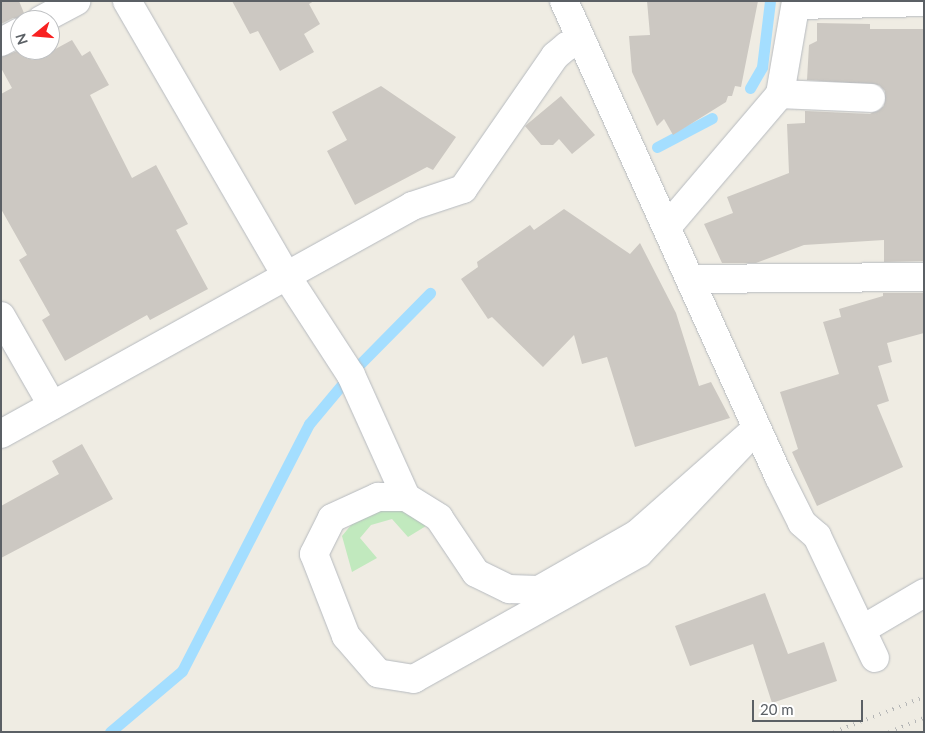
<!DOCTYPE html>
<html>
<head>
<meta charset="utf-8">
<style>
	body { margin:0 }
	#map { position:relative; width:925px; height:733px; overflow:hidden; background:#efece3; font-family:Lato,sans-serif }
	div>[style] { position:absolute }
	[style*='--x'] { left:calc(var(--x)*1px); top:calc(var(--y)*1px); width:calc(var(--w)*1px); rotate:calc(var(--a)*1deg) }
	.green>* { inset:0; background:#c1e9be }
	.stream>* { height:11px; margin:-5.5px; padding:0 5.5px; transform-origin:5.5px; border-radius:5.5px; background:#a4deff }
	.building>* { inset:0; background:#ccc8c2 }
	.roads { filter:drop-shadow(0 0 1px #b6babf) drop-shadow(0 0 1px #b6babf) }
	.minor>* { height:28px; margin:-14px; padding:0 14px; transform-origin:14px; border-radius:14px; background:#fff }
	.rail>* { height:4px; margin-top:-2px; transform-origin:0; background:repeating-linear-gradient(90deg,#b5b6b6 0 1px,transparent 0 7px) }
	span { translate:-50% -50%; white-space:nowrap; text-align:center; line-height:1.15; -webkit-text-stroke:4px #fff; paint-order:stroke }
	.frame { position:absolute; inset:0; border:2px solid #5b6065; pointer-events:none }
	.north { position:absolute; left:10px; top:10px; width:50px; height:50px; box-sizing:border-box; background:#fff; border:1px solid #bdbfc1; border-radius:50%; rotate:253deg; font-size:14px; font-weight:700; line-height:20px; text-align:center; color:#5b6065 }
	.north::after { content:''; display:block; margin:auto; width:18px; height:22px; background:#f82121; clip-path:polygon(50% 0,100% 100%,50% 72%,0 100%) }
	.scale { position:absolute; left:752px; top:700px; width:111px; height:22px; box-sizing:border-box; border:2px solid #5b6065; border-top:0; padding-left:6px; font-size:15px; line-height:18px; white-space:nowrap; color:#5b6065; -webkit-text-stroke:4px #fff; paint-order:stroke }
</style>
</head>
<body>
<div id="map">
	<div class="green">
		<i style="clip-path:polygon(402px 504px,426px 526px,408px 537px,392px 519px,371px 525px,360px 538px,377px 558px,352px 572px,342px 536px,361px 513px)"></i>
	</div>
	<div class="stream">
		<i style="--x:750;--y:88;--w:24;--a:-60"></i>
		<i style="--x:762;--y:67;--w:66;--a:-83.1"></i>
		<i style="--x:657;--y:147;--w:62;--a:-27.8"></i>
		<i style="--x:110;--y:732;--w:94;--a:-40.3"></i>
		<i style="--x:182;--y:671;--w:278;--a:-62.8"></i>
		<i style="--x:309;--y:424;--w:72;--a:-50.1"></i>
		<i style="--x:355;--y:369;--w:107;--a:-45.4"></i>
	</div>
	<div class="building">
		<i style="clip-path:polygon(1px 1px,19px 1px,26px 18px,13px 18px,1px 24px)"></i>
		<i style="clip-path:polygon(232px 1px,314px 1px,309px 4px,320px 24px,304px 34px,314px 52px,280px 71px,258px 31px,250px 34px)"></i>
		<i style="clip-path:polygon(647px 1px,758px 1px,741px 87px,735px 86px,732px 96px,728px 96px,726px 102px,673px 135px,664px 119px,657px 126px,632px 72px,629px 36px,650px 35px)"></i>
		<i style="clip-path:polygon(817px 23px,870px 24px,870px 29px,924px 29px,924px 261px,884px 262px,884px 240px,804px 245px,756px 263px,722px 263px,704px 224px,733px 213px,727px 197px,789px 173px,787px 124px,805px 123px,805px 111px,870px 114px,884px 106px,885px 91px,879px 85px,807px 80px,809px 45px,817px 41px)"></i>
		<i style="clip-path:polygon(72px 40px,82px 56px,90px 51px,109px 85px,90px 95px,132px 178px,156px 165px,188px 224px,176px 230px,208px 289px,150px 320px,147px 315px,65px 361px,42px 320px,50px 315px,19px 260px,27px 255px,1px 209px,1px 94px,12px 88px,1px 68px,1px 57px,20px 50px,46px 50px,48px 53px)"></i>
		<i style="clip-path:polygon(381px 86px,456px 137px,433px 170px,427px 167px,355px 205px,327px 151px,347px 140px,332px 112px)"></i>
		<i style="clip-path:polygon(561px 96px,595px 135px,572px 154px,559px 139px,553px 145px,541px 145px,525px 126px)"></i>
		<i style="clip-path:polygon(564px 209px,630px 254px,640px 243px,676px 313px,699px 386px,711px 382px,730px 418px,635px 447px,607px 357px,582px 364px,574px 335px,543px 367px,492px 317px,488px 319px,461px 279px,478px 267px,477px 262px,530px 225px,534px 230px)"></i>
		<i style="clip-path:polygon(883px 293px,924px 293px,924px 333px,887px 343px,892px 362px,878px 366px,889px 401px,877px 405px,903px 467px,817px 506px,792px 452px,798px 449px,780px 392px,839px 374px,823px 322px,841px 317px,839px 309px,883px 296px)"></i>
		<i style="clip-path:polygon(82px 444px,113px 499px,1px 558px,1px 506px,59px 474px,52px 461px)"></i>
		<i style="clip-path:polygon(765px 593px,788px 654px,824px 642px,837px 681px,772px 703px,753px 644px,690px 666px,675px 626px)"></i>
	</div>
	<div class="roads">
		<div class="minor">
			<i style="--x:127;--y:1;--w:317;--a:59.9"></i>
			<i style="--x:286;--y:275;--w:119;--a:57"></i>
			<i style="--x:351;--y:375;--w:134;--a:65.7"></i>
			<i style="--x:564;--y:1;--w:522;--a:65.69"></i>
			<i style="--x:779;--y:477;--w:51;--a:63.4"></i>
			<i style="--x:802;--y:523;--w:20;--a:41"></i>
			<i style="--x:817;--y:536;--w:135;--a:64.6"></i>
			<i style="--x:796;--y:5;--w:128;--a:-1.3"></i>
			<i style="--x:41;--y:20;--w:40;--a:-28"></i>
			<i style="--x:1;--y:42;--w:21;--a:-28"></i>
			<i style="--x:780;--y:94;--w:91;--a:2.5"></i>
			<i style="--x:667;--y:227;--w:175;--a:-49.6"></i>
			<i style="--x:780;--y:94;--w:94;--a:-80.2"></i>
			<i style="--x:691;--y:279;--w:233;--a:-0.5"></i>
			<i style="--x:1;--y:316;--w:103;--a:60.2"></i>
			<i style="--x:756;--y:429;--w:170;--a:133.3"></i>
			<i style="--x:639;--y:553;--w:258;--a:150.8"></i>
			<i style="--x:414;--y:679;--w:36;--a:-171"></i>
			<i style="--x:378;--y:673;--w:49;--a:-130.9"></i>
			<i style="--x:346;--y:636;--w:88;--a:-111.3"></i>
			<i style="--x:314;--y:554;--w:40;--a:-63.4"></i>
			<i style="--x:332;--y:518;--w:51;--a:-24.5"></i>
			<i style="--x:378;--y:497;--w:28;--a:0"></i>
			<i style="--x:406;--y:497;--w:39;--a:32"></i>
			<i style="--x:439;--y:518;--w:66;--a:56.1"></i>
			<i style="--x:476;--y:573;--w:37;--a:26"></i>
			<i style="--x:509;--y:589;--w:30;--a:2"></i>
			<i style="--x:539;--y:590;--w:113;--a:-29.7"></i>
			<i style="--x:637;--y:534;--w:159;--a:-41.4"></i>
			<i style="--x:1;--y:434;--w:470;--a:-29"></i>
			<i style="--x:412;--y:206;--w:54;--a:-18.4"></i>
			<i style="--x:463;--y:189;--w:162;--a:-55.3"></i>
			<i style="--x:555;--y:56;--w:16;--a:-40"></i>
			<i style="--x:567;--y:46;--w:16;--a:-14"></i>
			<i style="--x:863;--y:629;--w:71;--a:-30.5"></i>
		</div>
	</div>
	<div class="rail">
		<i style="--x:834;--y:732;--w:97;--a:-21.3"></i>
		<i style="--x:889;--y:732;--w:38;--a:-22"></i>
	</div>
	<div class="frame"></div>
	<div class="north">N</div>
	<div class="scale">20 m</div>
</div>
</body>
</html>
